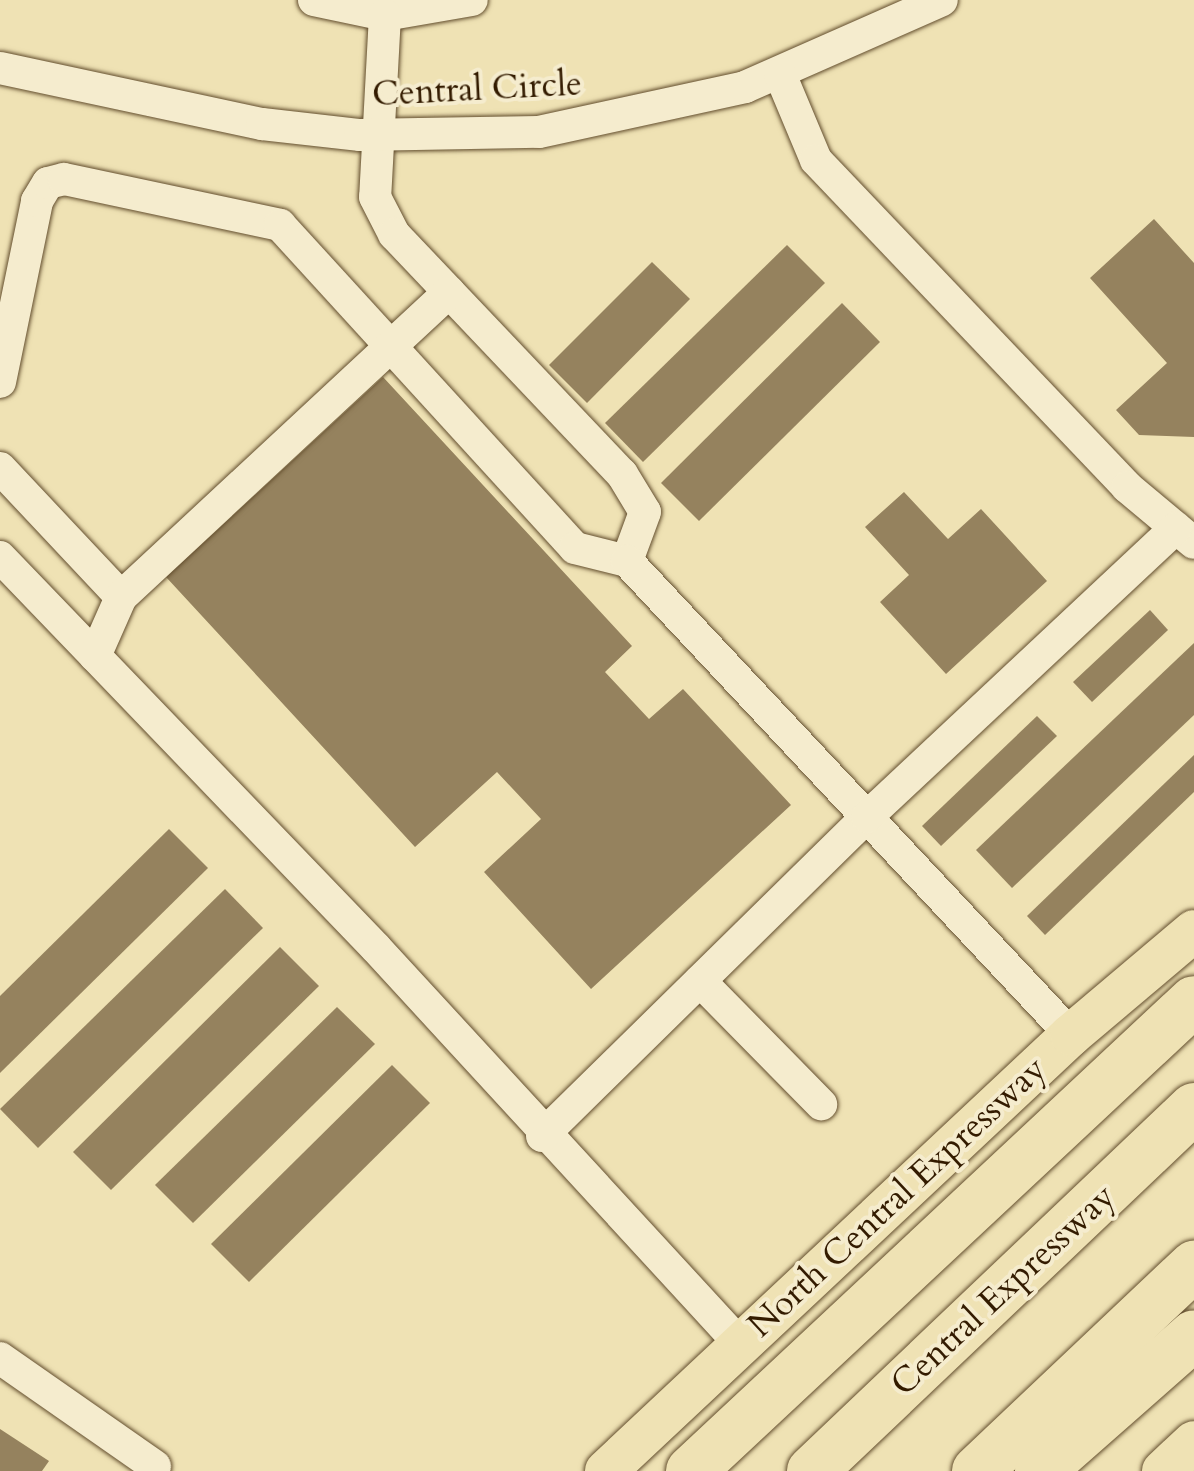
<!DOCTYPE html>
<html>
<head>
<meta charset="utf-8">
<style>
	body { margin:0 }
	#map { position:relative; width:1194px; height:1471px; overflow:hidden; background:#efe2b4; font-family:Cardo,serif }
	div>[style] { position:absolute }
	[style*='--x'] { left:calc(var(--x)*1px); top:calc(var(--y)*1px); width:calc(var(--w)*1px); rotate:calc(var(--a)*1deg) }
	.building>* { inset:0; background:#95825e }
	.roads { filter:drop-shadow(0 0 2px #624d2d) drop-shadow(0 0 2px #624d2d) }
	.minor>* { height:32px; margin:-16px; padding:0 16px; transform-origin:16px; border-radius:16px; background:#f5ecce }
	.major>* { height:42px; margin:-21px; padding:0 21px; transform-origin:21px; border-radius:21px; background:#efe2b4 }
	.highway>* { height:50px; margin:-25px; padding:0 25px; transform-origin:25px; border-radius:25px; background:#efe2b4 }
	span { translate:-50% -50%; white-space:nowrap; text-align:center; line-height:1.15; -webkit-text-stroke:8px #f5ecce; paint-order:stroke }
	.street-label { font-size:35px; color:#331b00 }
</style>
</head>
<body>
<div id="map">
	<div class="building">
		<i style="clip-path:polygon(1154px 219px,1194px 263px,1194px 437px,1139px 435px,1116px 410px,1167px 363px,1090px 278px)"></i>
		<i style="clip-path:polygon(787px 245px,825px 283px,643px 462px,605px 423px)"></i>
		<i style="clip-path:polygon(652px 262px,690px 299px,587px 403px,549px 365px)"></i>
		<i style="clip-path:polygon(842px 303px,880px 342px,699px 521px,661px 483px)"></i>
		<i style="clip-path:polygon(383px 377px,632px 646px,605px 672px,649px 719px,683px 689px,791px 805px,591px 989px,484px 872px,541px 819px,497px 772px,415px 847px,166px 577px)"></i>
		<i style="clip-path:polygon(904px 492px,948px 539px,981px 509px,1047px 581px,946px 674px,880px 602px,909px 575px,865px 527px)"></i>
		<i style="clip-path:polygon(1150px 610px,1168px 630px,1092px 702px,1073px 682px)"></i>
		<i style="clip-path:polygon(1194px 643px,1194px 715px,1012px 888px,976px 850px)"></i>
		<i style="clip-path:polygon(1037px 716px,1057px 736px,941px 846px,922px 826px)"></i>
		<i style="clip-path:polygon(1194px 755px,1194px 792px,1045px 935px,1027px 916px)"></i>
		<i style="clip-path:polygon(169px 829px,208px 868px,0 1073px,0 996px)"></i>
		<i style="clip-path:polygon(225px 889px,263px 928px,38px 1148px,0 1109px)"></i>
		<i style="clip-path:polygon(280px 947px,319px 986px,111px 1190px,73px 1152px)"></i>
		<i style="clip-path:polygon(337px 1007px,375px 1044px,193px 1223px,155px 1185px)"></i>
		<i style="clip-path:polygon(392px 1065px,430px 1103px,249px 1282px,211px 1244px)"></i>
		<i style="clip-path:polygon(0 1429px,49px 1461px,42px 1471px,0 1471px)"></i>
	</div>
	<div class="roads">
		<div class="minor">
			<i style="--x:314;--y:0;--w:73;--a:11.9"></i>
			<i style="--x:385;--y:15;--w:88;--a:-9.8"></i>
			<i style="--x:385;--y:15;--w:182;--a:93.1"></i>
			<i style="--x:375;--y:197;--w:42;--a:62.8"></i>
			<i style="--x:394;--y:234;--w:331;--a:46.5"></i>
			<i style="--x:622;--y:474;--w:44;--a:58.8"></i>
			<i style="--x:645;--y:512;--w:52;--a:110.2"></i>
			<i style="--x:0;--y:68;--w:268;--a:12.1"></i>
			<i style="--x:262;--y:124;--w:99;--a:6.4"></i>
			<i style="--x:360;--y:135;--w:179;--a:-1"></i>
			<i style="--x:539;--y:132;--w:211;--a:-12.3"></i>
			<i style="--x:745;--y:87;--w:215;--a:-23.8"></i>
			<i style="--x:780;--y:74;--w:93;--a:67.3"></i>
			<i style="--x:816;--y:160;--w:451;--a:46.4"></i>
			<i style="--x:1127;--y:487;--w:87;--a:39.9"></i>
			<i style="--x:0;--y:382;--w:185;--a:-78.4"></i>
			<i style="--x:37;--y:201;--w:21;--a:-59"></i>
			<i style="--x:48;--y:183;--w:16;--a:-14"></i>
			<i style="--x:64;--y:179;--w:221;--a:12"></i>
			<i style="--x:280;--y:225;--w:437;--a:47.6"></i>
			<i style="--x:575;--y:548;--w:54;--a:14"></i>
			<i style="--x:627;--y:561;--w:649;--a:46.87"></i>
			<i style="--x:0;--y:468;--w:177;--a:46.8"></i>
			<i style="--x:0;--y:557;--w:542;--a:46.12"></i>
			<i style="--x:376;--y:948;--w:538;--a:47.41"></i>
			<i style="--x:95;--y:656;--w:64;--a:-66.2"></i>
			<i style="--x:121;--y:597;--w:448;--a:-42.9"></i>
			<i style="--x:700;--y:981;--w:173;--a:45.5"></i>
			<i style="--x:542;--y:1136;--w:455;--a:-44.5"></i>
			<i style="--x:867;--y:817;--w:423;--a:-43.1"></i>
			<i style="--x:0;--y:1358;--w:189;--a:34.9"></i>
		</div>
		<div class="major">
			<i style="--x:606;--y:1471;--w:637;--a:-43.16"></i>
			<i style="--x:1071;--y:1035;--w:161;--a:-40.2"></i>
			<i style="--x:1163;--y:1471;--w:42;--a:-43.1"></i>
		</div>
		<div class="highway">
			<i style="--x:691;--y:1471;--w:688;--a:-43.06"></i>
			<i style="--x:812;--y:1471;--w:527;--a:-43.54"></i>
			<i style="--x:977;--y:1471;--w:299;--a:-43.4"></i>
			<i style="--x:1040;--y:1471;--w:205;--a:-41.4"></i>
		</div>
	</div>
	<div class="street-label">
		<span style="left:477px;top:89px;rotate:-3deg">Central Circle</span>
		<span style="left:897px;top:1197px;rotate:-43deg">North Central Expressway</span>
		<span style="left:1003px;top:1290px;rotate:-43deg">Central Expressway</span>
	</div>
</div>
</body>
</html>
